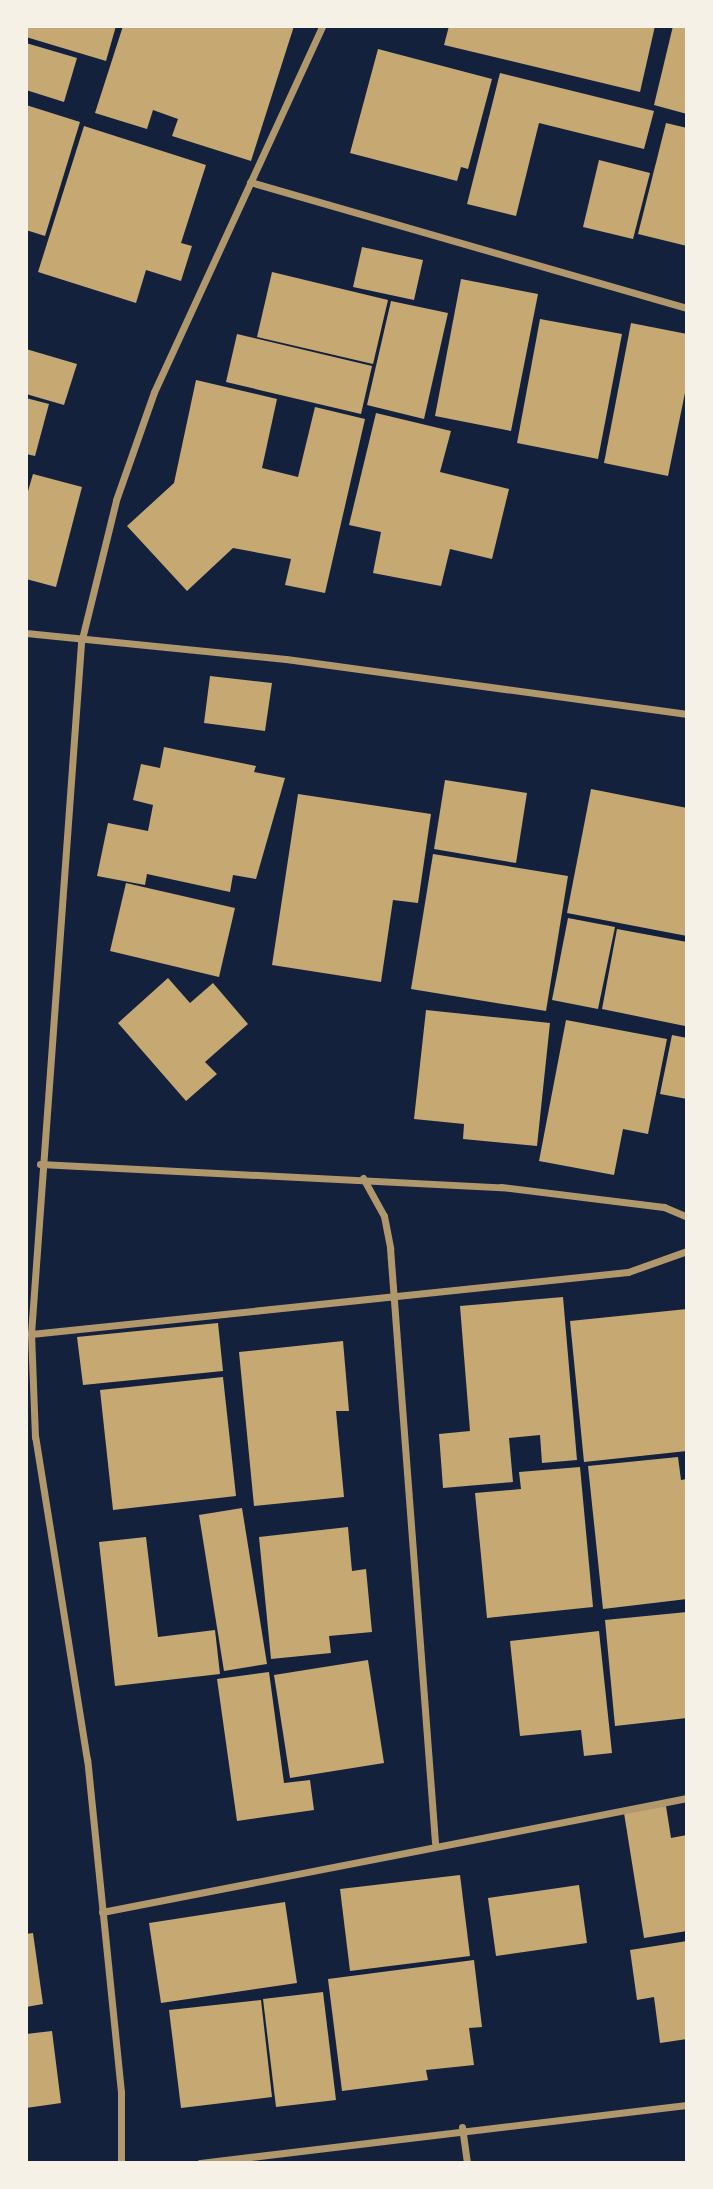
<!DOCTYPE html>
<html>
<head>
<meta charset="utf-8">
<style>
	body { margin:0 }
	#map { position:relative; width:713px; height:2189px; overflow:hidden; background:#14213d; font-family:"Work Sans",sans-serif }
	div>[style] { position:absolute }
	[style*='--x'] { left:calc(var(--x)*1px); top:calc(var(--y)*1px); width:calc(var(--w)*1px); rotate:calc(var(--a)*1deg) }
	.building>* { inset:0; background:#c6a872 }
	.minor>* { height:7px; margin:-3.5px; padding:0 3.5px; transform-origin:3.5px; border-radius:3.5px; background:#b1986c }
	span { translate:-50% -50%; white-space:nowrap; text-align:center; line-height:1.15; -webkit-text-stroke:5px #f6f1e7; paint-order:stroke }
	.frame { position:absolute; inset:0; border:28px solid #f6f1e7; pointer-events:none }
</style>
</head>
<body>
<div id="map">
	<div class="building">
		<i style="clip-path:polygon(26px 26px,116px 26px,106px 61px,26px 37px)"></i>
		<i style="clip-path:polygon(123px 26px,294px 26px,251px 161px,172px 136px,178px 119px,153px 110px,147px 129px,95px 113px)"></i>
		<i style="clip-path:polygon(449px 26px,655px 26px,640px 92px,444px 45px)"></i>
		<i style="clip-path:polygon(673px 26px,687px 26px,687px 114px,654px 105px)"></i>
		<i style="clip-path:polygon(26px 43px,77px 58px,64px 102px,26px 90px)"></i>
		<i style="clip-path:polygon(378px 49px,492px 79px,468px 169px,461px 167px,457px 181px,350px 153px)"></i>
		<i style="clip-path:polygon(500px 73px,654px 111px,644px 149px,539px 123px,516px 216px,467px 204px)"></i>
		<i style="clip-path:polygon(26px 105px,80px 122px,45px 236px,26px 230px)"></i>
		<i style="clip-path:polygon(666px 123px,687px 128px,687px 246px,638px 234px)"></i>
		<i style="clip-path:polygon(84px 126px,206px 165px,181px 243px,192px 246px,181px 281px,146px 270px,136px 303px,38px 272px)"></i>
		<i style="clip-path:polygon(599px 160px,650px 173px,633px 239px,583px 227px)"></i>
		<i style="clip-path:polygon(362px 247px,423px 260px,414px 300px,353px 287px)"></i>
		<i style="clip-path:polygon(272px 272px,388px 300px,373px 364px,257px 337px)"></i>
		<i style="clip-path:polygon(461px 279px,538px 294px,511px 431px,435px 416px)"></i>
		<i style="clip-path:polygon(391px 301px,448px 313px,424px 419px,367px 405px)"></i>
		<i style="clip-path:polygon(540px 319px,622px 334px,598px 459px,517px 443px)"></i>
		<i style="clip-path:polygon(631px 323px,687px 334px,687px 383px,668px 476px,604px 463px)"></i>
		<i style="clip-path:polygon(237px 334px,372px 366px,361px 414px,226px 382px)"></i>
		<i style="clip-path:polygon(26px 349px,77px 364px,64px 405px,26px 394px)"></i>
		<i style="clip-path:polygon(196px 380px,277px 399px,262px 468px,298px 477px,315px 407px,365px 419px,325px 593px,285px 585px,291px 559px,233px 548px,187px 591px,127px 526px,174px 483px)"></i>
		<i style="clip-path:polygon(26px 398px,49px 404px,35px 456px,26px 454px)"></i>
		<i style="clip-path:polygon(376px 413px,451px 431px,440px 472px,509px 489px,492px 559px,450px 549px,441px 586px,373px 573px,381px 532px,349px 525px)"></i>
		<i style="clip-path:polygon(33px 474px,82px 487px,56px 587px,26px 579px,26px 498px)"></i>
		<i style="clip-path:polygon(210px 676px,272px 683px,265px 731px,204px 723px)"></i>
		<i style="clip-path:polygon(164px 747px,256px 766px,254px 772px,285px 778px,256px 879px,233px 875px,230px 892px,147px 874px,145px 885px,97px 876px,108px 823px,148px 831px,153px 805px,133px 800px,141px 764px,160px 768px)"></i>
		<i style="clip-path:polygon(445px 780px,527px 793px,516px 863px,434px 849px)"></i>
		<i style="clip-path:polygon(591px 789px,687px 808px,687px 936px,567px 913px)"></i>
		<i style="clip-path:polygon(298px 794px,431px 814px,418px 903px,393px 900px,381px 982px,272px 965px)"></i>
		<i style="clip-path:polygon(433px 854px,568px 876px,546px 1011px,411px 989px)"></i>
		<i style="clip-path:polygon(126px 883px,235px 908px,219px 977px,110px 951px)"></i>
		<i style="clip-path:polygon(568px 918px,615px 927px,598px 1009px,552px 1000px)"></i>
		<i style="clip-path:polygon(617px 929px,687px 942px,685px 1026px,602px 1009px)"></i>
		<i style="clip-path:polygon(168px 978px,190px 1003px,213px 983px,248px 1024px,205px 1062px,217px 1074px,186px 1101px,118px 1023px)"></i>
		<i style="clip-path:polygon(426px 1010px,550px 1023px,537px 1146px,463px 1139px,464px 1124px,414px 1119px)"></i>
		<i style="clip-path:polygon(566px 1020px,667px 1039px,648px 1134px,623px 1129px,614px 1175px,539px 1161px)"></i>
		<i style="clip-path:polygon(672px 1035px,687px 1038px,687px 1099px,660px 1094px)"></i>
		<i style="clip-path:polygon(563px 1297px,577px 1460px,542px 1463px,540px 1435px,509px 1438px,513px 1482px,443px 1488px,439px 1434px,470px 1431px,460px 1306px)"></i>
		<i style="clip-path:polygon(687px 1309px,687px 1451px,584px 1462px,570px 1321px)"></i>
		<i style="clip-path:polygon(218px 1323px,223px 1371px,83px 1385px,77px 1337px)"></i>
		<i style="clip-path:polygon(343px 1341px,349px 1411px,336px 1411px,344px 1497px,254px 1506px,239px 1352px)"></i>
		<i style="clip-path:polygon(223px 1377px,236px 1496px,113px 1510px,100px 1390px)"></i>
		<i style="clip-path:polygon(678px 1457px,681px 1480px,687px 1479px,687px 1599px,603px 1609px,588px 1466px)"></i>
		<i style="clip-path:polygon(580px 1467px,593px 1607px,487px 1618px,475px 1493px,521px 1489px,519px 1472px)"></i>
		<i style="clip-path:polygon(242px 1508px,267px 1664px,224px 1671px,199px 1515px)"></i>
		<i style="clip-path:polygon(348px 1527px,352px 1571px,366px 1569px,372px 1632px,329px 1636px,331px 1653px,271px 1659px,259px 1537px)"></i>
		<i style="clip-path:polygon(146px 1537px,158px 1637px,215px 1630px,220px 1674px,115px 1686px,99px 1542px)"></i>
		<i style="clip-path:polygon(687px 1612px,687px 1718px,615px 1726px,605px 1620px)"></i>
		<i style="clip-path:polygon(599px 1631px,612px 1753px,584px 1756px,581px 1730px,520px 1736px,510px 1641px)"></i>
		<i style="clip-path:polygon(368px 1660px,384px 1763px,290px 1778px,274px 1675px)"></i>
		<i style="clip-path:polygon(269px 1672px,284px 1783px,310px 1780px,314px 1810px,237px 1821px,217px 1679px)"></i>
		<i style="clip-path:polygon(666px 1806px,671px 1838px,687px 1835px,687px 1931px,644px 1938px,624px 1813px)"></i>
		<i style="clip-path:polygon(460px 1875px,470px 1956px,350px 1971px,340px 1889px)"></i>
		<i style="clip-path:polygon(579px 1885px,587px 1943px,496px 1956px,488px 1898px)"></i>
		<i style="clip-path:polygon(285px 1902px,297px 1983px,161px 2003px,149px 1923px)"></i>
		<i style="clip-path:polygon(33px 1933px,43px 2004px,26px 2007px,26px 1934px)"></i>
		<i style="clip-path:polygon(687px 1941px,687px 2039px,660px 2043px,654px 1997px,637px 2000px,630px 1950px)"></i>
		<i style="clip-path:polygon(474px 1960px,482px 2027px,469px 2028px,474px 2065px,426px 2070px,428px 2080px,342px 2091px,328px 1979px)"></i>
		<i style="clip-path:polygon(323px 1992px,336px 2100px,276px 2107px,263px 1999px)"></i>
		<i style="clip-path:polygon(261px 2000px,272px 2097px,181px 2108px,169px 2010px)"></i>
		<i style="clip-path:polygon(52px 2031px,61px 2103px,26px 2108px,26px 2034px)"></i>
	</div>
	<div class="minor">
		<i style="--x:250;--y:182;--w:455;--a:16.1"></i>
		<i style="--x:26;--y:633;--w:261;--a:5.7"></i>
		<i style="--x:286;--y:659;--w:405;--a:7.8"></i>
		<i style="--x:40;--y:1164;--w:462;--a:2.9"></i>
		<i style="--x:501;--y:1187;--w:164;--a:7"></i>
		<i style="--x:664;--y:1207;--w:25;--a:23"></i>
		<i style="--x:363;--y:1178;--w:43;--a:61.1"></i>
		<i style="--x:384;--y:1216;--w:33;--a:79"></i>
		<i style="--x:390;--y:1248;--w:596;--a:85.67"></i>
		<i style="--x:31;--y:1334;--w:600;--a:-5.93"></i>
		<i style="--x:628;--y:1272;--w:63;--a:-19.6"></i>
		<i style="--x:102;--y:1912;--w:596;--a:-11.03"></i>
		<i style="--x:462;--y:2127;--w:36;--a:82"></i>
		<i style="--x:121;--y:2163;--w:71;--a:-90"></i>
		<i style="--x:121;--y:2092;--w:334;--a:-95.8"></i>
		<i style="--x:87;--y:1760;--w:327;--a:-99.1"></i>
		<i style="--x:35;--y:1437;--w:103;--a:-92.2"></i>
		<i style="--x:31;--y:1334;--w:693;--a:-85.86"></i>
		<i style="--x:81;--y:643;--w:147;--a:-76.2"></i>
		<i style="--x:116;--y:500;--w:114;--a:-70.6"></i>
		<i style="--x:154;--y:392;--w:403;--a:-65.3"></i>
		<i style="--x:200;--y:2163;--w:490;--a:-6.8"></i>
	</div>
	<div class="frame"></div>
</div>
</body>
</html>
